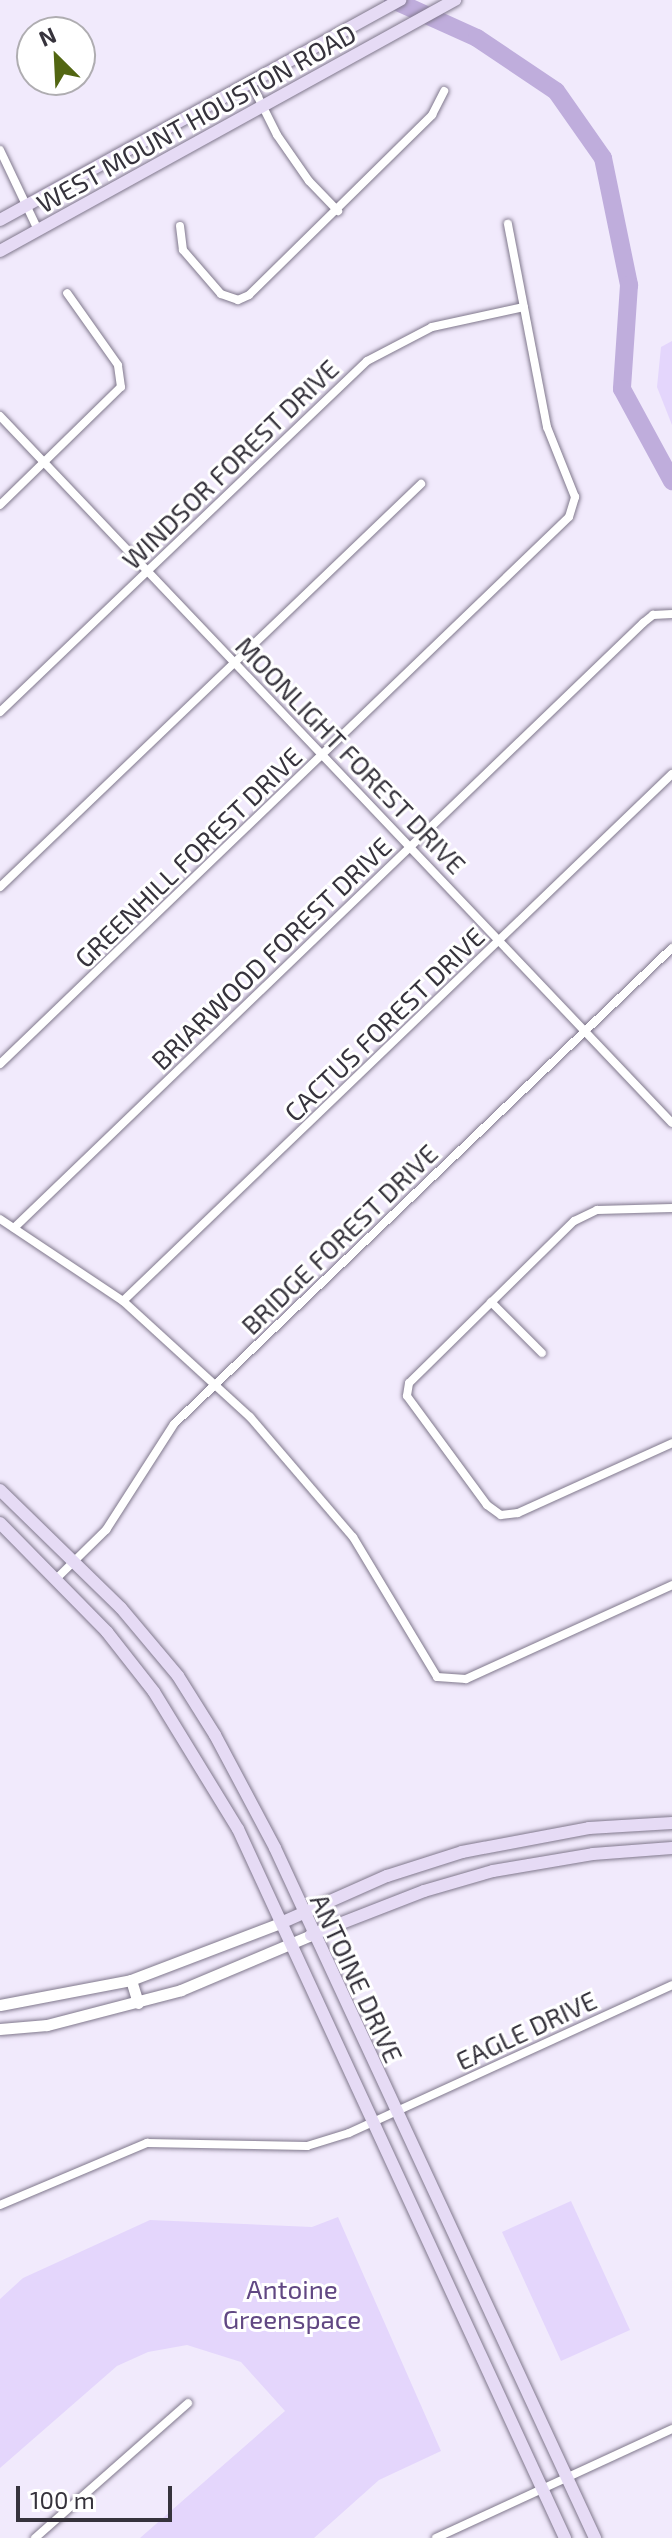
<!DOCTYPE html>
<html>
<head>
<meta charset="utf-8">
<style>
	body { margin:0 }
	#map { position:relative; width:672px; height:2538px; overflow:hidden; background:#f1eafc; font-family:"Exo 2",sans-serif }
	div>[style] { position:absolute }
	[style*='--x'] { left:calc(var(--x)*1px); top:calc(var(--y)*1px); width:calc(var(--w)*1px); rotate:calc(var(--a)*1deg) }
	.green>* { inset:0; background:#e4d6fc }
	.stream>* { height:3px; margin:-1.5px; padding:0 1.5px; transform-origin:1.5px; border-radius:1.5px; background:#bfaddc }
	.river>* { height:18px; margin:-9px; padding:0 9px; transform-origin:9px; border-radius:9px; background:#bfaddc }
	.roads { filter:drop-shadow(0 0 2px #80788c) drop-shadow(0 0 2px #80788c) }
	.minor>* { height:8px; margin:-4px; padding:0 4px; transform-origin:4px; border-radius:4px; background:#fff }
	.tertiary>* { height:11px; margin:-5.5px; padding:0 5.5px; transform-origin:5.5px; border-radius:5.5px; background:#fff }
	.secondary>* { height:12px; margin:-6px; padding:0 6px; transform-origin:6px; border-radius:6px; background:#e6dbf5 }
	span { translate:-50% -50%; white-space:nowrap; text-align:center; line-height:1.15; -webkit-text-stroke:6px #fff; paint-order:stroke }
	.street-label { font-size:26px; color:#36333c }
	.park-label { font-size:26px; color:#614883 }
	.north { position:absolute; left:16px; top:16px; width:80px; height:80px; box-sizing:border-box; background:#fff; border:2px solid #afadb1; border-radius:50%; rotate:336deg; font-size:22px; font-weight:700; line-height:32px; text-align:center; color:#36333c }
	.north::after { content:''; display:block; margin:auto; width:28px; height:36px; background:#526612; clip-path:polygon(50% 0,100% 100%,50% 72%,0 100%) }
	.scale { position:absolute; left:16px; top:2486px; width:156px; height:36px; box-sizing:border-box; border:4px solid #36333c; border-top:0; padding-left:10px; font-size:24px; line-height:28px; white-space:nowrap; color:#36333c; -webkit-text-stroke:6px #fff; paint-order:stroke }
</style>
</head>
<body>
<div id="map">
	<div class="green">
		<i style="clip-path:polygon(672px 341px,672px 425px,657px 387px,661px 347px)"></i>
		<i style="clip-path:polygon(571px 2201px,630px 2330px,561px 2361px,502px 2232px)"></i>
		<i style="clip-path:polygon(338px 2217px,441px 2451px,379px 2480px,314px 2538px,140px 2538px,285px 2411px,241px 2362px,187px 2345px,148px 2352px,117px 2366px,0 2468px,0 2299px,23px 2278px,150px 2220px,312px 2227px)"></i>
	</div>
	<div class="stream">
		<i style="--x:629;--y:285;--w:6;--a:-59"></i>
	</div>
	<div class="river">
		<i style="--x:393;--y:0;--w:92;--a:24.3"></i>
		<i style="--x:477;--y:38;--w:95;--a:33.9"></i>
		<i style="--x:556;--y:91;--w:82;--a:55"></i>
		<i style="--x:603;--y:158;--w:130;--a:78.4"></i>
		<i style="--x:629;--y:285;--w:104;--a:93.9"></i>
		<i style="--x:622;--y:389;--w:105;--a:61.5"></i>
	</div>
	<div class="roads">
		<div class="minor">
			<i style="--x:251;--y:83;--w:58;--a:63.4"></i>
			<i style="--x:277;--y:135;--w:56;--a:55.2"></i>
			<i style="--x:309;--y:181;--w:42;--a:46"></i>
			<i style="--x:0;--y:150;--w:89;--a:64.6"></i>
			<i style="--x:180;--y:226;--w:24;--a:83"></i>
			<i style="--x:183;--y:250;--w:58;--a:49.2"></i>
			<i style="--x:221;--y:294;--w:18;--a:19"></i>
			<i style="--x:238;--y:300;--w:12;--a:-24"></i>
			<i style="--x:249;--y:295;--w:257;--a:-44.5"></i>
			<i style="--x:432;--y:115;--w:27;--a:-63"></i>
			<i style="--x:0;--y:416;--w:975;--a:46.45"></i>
			<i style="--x:0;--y:505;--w:169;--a:-44.3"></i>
			<i style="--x:121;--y:387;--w:22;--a:-98"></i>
			<i style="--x:118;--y:365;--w:88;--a:-125.3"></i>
			<i style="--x:0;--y:712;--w:508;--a:-43.72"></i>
			<i style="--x:367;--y:361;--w:73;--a:-27.6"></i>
			<i style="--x:432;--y:327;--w:94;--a:-12.3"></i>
			<i style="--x:0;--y:887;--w:583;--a:-43.75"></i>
			<i style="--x:0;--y:1064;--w:789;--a:-43.87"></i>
			<i style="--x:569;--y:517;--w:21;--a:-73"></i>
			<i style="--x:575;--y:497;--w:75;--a:-111.8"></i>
			<i style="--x:547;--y:427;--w:207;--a:-100.9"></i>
			<i style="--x:672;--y:1208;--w:75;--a:178.5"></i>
			<i style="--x:597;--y:1210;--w:25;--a:154"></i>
			<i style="--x:574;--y:1221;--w:231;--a:135.5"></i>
			<i style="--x:409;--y:1383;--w:13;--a:99"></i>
			<i style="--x:407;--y:1396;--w:135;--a:53.7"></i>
			<i style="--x:487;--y:1505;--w:17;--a:36"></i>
			<i style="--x:501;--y:1515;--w:17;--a:-7"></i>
			<i style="--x:518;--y:1513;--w:169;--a:-24.4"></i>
			<i style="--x:0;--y:1219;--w:148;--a:33.7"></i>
			<i style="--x:123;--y:1301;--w:172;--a:42.4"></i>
			<i style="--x:250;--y:1417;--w:158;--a:49.4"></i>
			<i style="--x:353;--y:1537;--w:163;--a:59"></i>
			<i style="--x:437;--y:1677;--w:29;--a:4"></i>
			<i style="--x:466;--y:1679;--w:226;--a:-24.5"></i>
			<i style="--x:14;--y:1228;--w:873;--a:-43.89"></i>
			<i style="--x:643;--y:623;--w:13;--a:-39"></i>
			<i style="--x:653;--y:615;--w:19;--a:-3"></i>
			<i style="--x:123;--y:1301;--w:761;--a:-43.83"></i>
			<i style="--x:491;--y:1302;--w:72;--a:45"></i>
			<i style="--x:57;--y:1578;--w:69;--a:-44.4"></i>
			<i style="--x:106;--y:1530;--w:126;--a:-57.3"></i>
			<i style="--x:174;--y:1424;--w:689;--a:-43.71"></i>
			<i style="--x:0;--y:2205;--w:160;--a:-22.9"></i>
			<i style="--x:147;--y:2143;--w:160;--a:1.1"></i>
			<i style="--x:307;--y:2146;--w:44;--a:-17.2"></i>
			<i style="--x:349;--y:2133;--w:355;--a:-24.6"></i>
			<i style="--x:35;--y:2538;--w:204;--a:-41.4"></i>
			<i style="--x:436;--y:2538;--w:260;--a:-24.8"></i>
		</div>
		<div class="tertiary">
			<i style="--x:131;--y:1980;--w:24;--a:73"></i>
			<i style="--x:0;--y:2005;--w:133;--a:-10.8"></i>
			<i style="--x:131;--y:1980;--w:163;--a:-20.9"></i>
			<i style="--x:0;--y:2029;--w:47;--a:-4.9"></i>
			<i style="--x:47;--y:2025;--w:138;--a:-14.6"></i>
			<i style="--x:181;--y:1990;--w:141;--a:-22.9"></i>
		</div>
		<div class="secondary">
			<i style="--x:0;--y:220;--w:457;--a:-28.8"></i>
			<i style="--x:0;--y:251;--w:520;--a:-28.88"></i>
			<i style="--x:0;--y:1490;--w:169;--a:44.3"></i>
			<i style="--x:121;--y:1608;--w:89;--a:50"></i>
			<i style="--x:178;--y:1676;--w:70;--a:57.9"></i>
			<i style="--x:215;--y:1735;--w:128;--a:62"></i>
			<i style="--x:275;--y:1848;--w:761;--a:65.12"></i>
			<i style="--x:0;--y:1523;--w:153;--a:45.5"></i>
			<i style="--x:107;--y:1632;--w:76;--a:51.9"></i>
			<i style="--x:154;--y:1692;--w:161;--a:58.5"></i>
			<i style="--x:238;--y:1829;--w:781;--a:65.24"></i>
			<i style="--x:283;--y:1922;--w:114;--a:-23.9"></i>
			<i style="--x:387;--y:1876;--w:79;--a:-17.7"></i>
			<i style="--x:462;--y:1852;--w:129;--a:-10.7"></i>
			<i style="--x:589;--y:1828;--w:83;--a:-3.4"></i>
			<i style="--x:311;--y:1935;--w:121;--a:-21.3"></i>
			<i style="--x:424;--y:1891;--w:72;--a:-16.2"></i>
			<i style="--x:493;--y:1871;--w:101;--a:-9.6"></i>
			<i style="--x:593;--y:1854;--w:79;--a:-4.3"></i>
		</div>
	</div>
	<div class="street-label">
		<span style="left:196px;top:118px;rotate:-29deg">WEST MOUNT HOUSTON ROAD</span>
		<span style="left:230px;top:464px;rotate:-44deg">WINDSOR FOREST DRIVE</span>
		<span style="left:351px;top:755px;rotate:46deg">MOONLIGHT FOREST DRIVE</span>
		<span style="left:188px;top:857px;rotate:-44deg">GREENHILL FOREST DRIVE</span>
		<span style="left:271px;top:953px;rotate:-44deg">BRIARWOOD FOREST DRIVE</span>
		<span style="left:384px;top:1024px;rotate:-44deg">CACTUS FOREST DRIVE</span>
		<span style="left:339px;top:1239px;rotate:-44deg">BRIDGE FOREST DRIVE</span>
		<span style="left:357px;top:1978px;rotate:65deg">ANTOINE DRIVE</span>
		<span style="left:526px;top:2030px;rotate:-25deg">EAGLE DRIVE</span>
	</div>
	<div class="park-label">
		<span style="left:292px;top:2304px">Antoine<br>Greenspace</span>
	</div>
	<div class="north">N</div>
	<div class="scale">100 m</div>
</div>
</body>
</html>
